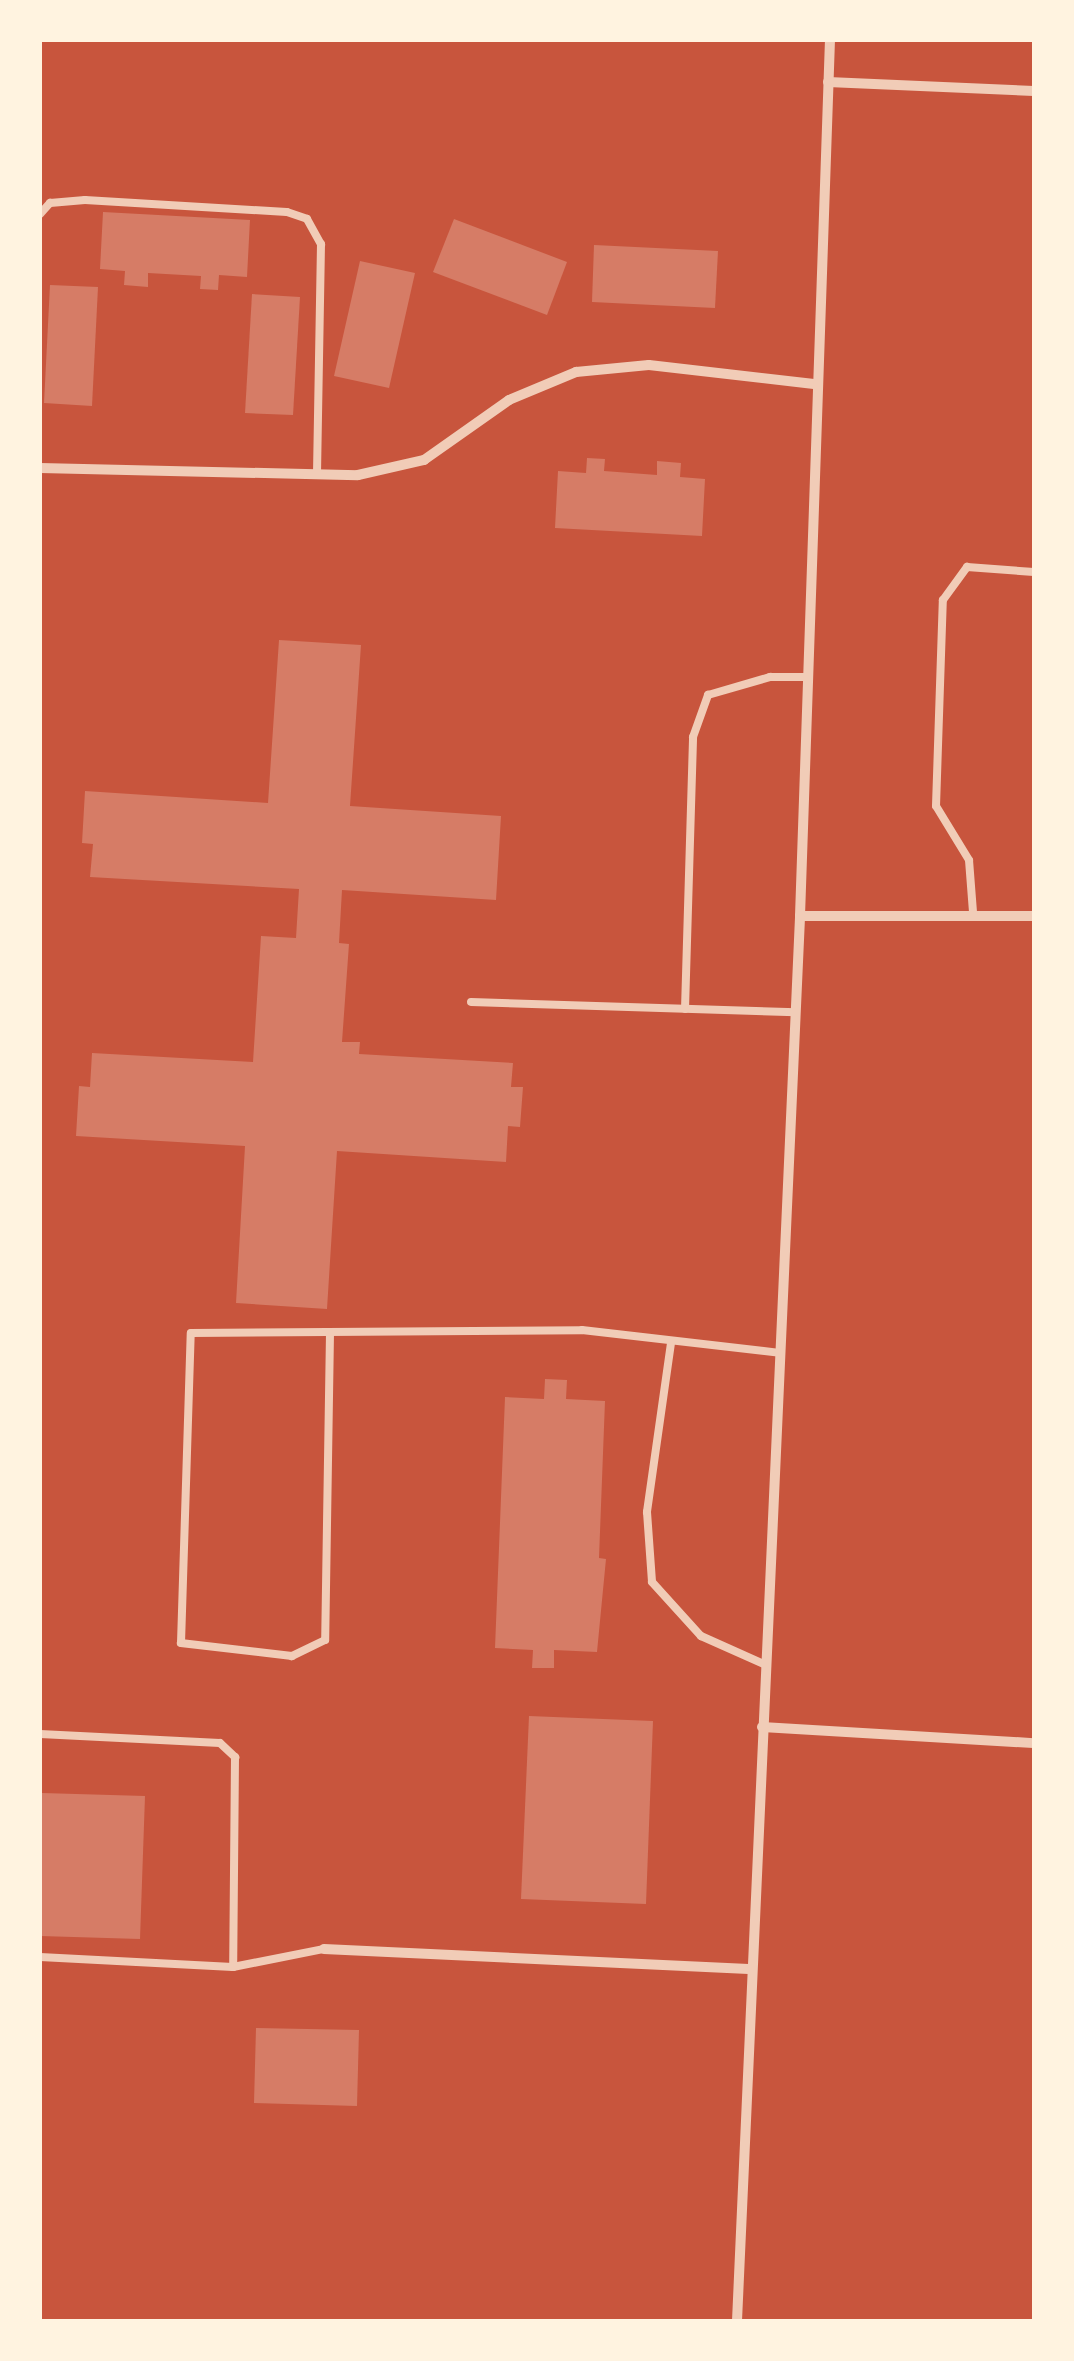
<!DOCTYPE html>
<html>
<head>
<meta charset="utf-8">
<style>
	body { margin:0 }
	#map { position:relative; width:1074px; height:2361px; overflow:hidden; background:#c8553d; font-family:"Fira Sans Condensed",sans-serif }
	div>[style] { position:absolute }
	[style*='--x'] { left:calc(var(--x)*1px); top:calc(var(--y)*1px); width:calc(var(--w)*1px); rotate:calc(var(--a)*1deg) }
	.building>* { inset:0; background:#d67c66 }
	.service>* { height:8px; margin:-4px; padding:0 4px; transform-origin:4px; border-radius:4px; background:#f1ccb7 }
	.minor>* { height:10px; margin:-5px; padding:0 5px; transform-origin:5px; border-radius:5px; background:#f1ccb7 }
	span { translate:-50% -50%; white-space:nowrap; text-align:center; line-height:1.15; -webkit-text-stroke:10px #fff3e0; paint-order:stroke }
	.frame { position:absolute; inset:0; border:42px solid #fff3e0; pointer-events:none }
</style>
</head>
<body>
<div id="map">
	<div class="building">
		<i style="clip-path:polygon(103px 212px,250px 220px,247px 277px,219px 275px,218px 290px,200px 289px,201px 276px,148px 273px,148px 287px,124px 285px,125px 271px,100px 269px)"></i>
		<i style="clip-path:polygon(454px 219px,567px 262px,547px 315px,433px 272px)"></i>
		<i style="clip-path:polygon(594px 245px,718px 251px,715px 308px,592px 302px)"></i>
		<i style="clip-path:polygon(360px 261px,415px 273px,389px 388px,334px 376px)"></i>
		<i style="clip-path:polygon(50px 285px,98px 287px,92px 406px,44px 403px)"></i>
		<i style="clip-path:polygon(252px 294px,300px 297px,293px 415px,245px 413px)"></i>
		<i style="clip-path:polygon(587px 458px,605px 459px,604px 471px,657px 475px,657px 461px,681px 463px,680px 477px,705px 479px,702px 536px,555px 528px,558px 471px,586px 473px)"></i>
		<i style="clip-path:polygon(279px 640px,361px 645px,350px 806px,501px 816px,496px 900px,342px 890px,339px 943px,349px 944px,342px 1042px,360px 1042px,359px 1054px,513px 1063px,511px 1087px,523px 1087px,520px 1127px,508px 1126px,506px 1162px,337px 1151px,327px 1309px,236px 1303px,245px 1146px,76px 1136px,79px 1086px,90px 1087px,92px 1053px,253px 1062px,261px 936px,296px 938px,299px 889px,90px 877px,93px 844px,82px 843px,85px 791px,268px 803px)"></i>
		<i style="clip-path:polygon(545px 1379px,567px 1380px,566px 1399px,605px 1401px,599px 1558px,606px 1559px,597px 1652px,554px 1650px,554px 1668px,532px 1668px,533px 1650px,495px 1648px,505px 1397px,544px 1399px)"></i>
		<i style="clip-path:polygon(529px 1716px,653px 1721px,646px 1904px,521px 1899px)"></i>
		<i style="clip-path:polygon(42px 1793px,145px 1796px,140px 1939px,40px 1936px)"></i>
		<i style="clip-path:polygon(256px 2028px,359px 2030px,357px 2106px,254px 2103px)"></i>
	</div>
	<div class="service">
		<i style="--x:40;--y:214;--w:15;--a:-48"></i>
		<i style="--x:50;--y:203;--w:35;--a:-5"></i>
		<i style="--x:85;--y:200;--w:202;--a:3.4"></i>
		<i style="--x:287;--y:212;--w:21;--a:19"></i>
		<i style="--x:307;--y:219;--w:29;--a:61"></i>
		<i style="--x:321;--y:244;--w:231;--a:91"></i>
		<i style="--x:973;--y:912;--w:52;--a:-94.4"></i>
		<i style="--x:969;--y:860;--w:63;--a:-121.4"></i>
		<i style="--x:936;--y:806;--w:206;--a:-88.1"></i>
		<i style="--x:943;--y:600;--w:41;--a:-54"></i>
		<i style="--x:967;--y:567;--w:67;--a:4.3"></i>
		<i style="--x:471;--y:1002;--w:325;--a:1.8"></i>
		<i style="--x:685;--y:1009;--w:272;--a:-88.3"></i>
		<i style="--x:693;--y:737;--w:45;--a:-70.3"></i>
		<i style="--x:708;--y:695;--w:65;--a:-16.2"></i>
		<i style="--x:770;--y:677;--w:36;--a:0"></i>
		<i style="--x:330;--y:1333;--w:307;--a:90.9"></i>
		<i style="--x:325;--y:1640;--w:37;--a:154"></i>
		<i style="--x:292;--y:1656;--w:112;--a:-173.3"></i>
		<i style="--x:181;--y:1643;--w:310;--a:-88.2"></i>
		<i style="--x:191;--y:1333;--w:391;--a:-0.4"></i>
		<i style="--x:582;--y:1330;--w:199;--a:6.6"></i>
		<i style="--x:671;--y:1343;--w:171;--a:98.1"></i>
		<i style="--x:647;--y:1512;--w:70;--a:85.9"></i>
		<i style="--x:652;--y:1582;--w:73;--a:47.8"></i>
		<i style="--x:701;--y:1636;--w:71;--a:24"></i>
		<i style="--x:40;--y:1734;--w:180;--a:2.9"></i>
		<i style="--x:220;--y:1743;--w:21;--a:43"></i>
		<i style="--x:235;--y:1757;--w:210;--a:90.5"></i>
		<i style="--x:40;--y:1957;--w:193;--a:3"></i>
		<i style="--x:233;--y:1967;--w:93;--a:-11.2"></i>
	</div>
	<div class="minor">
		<i style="--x:828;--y:82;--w:206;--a:2.5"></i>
		<i style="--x:40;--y:468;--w:318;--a:1.3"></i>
		<i style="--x:358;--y:475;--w:68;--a:-12.8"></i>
		<i style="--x:424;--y:460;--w:104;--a:-35.2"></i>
		<i style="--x:509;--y:400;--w:73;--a:-22.7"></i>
		<i style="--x:576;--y:372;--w:73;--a:-5.5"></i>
		<i style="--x:649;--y:365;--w:166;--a:6.6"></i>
		<i style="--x:800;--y:916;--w:234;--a:0"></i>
		<i style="--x:762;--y:1727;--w:272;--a:3.4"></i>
		<i style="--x:324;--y:1949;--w:425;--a:2.7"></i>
		<i style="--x:737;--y:2321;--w:1406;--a:-87.43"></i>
		<i style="--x:800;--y:916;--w:877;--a:-88.04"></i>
	</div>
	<div class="frame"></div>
</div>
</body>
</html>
